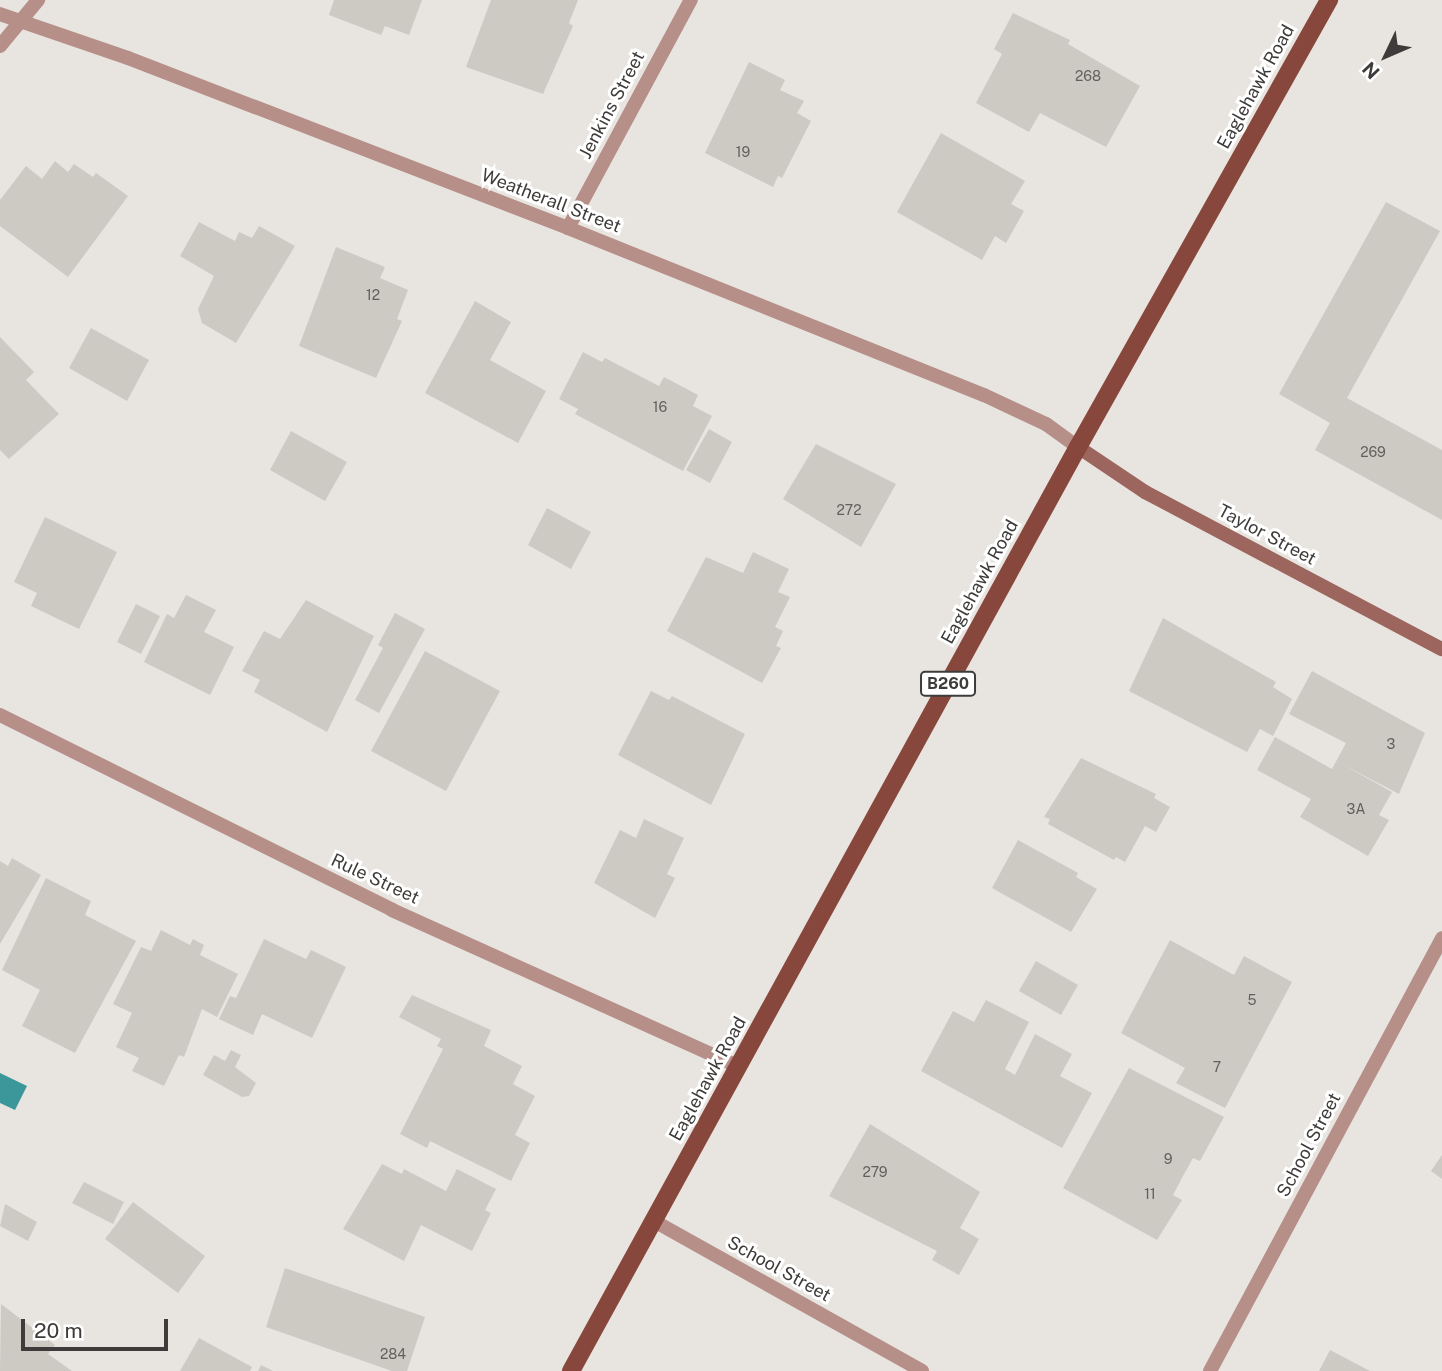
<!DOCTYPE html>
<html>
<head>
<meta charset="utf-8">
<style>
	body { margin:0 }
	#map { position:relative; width:1442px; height:1371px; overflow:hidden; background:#e8e4df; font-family:"Public Sans",sans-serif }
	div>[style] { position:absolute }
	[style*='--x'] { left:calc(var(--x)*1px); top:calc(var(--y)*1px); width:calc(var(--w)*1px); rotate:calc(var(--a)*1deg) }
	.water>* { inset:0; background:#3c979b }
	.building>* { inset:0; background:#cdcac4 }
	.street>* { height:14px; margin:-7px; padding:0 7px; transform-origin:7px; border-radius:7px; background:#b68f89 }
	.secondary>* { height:14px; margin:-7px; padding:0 7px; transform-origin:7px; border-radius:7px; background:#9c655d }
	.primary>* { height:18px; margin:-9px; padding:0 9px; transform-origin:9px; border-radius:9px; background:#88473d }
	span { translate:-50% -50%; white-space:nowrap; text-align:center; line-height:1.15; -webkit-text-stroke:6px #fff; paint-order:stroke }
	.number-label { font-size:14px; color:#62605c }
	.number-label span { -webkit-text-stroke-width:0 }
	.shield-label span { padding:2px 5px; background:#fff; border:2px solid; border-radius:5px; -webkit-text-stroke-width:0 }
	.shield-label { font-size:16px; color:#3e3c3a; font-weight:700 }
	.street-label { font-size:18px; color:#3e3c3a }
	.north { position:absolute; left:1351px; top:21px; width:70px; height:70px; -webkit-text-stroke:5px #fff; paint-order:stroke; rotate:226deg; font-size:19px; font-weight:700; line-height:28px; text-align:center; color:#3e3c3a }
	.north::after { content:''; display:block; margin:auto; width:24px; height:32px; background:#3e3c3a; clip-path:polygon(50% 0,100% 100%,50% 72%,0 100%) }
	.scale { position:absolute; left:21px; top:1319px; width:147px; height:32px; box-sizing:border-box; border:4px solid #3e3c3a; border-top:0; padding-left:9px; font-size:21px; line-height:24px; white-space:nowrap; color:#3e3c3a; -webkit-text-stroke:5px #fff; paint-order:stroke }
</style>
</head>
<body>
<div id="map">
	<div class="water">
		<i style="clip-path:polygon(0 1073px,27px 1086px,15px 1110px,0 1103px)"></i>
	</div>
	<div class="building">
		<i style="clip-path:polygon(334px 0,422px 0,409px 35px,385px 26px,381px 35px,329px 15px)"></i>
		<i style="clip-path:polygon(491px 0,578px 0,569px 23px,573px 26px,543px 94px,466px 67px)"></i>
		<i style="clip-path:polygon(1013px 13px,1070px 40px,1068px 44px,1140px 86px,1106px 147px,1040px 113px,1029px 132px,976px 103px,1002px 54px,994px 49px)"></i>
		<i style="clip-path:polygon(749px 62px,785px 80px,780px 90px,804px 101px,797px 113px,811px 121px,782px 178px,778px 176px,773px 187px,705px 153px)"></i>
		<i style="clip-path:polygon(941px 133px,1025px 181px,1011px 204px,1024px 211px,1006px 243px,995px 236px,982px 260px,897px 212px)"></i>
		<i style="clip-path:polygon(55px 161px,68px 172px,74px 164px,93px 177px,96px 173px,128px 196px,68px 277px,0 226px,0 200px,26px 166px,42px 179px)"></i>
		<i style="clip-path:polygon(1386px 202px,1440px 231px,1347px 398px,1442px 450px,1442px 520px,1315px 450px,1330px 423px,1279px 394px)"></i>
		<i style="clip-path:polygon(199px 222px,235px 241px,239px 232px,252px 238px,259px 226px,295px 246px,236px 343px,202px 323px,198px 309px,214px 276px,180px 256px)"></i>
		<i style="clip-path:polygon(336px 247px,385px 267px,380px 278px,408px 290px,397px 319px,402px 321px,376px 378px,299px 346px)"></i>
		<i style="clip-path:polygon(475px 301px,511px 322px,490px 360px,546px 391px,518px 443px,425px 393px)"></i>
		<i style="clip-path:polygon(91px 328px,149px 360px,127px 401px,69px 368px)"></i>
		<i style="clip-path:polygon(0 337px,34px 372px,26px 380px,59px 414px,9px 459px,0 450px)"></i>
		<i style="clip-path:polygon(583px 352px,602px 362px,605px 358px,659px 386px,664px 377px,698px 395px,693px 406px,712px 416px,683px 471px,575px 414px,578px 409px,559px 399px)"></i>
		<i style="clip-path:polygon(709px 429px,732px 442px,710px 483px,686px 470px)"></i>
		<i style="clip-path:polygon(291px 431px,347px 462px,325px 501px,270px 470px)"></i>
		<i style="clip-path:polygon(816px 444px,896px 484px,861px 547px,783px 499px)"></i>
		<i style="clip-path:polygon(547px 508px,591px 532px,571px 569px,528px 545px)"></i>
		<i style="clip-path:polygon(45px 517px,117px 552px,79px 629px,31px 606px,37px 593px,14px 582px)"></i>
		<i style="clip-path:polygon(753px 552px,789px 569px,778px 592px,790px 597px,775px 627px,783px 631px,776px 646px,781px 648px,762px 683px,667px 631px,706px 557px,743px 573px)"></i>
		<i style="clip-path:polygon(186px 595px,216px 610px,204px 632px,234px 647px,210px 695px,144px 662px,167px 614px,174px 618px)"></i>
		<i style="clip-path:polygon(306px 600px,374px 636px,327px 732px,254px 692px,260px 680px,242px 671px,264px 631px,280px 639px)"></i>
		<i style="clip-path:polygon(136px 604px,160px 616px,141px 654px,117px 642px)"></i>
		<i style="clip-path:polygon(395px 613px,425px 629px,379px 713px,355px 700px,383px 648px,378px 645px)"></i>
		<i style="clip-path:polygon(1163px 618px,1276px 682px,1273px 687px,1292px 699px,1273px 736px,1260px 729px,1247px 752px,1129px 691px)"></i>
		<i style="clip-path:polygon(425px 651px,500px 691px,446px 791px,371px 751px)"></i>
		<i style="clip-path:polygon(1312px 671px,1425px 733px,1399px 794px,1342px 764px,1392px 792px,1379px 815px,1389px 820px,1368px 856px,1300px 817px,1311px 799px,1257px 770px,1275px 737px,1332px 769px,1346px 743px,1289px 714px)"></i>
		<i style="clip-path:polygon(651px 691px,669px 700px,672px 696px,745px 734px,711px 805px,618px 755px)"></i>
		<i style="clip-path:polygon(1081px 758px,1156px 794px,1154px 798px,1170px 807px,1156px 832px,1145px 826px,1125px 862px,1116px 857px,1114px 860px,1048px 824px,1050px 819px,1044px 817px)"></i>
		<i style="clip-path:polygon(644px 819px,684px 838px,667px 874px,675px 878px,655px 918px,594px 883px,620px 830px,636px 838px)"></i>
		<i style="clip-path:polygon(1018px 840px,1078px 873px,1076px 877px,1097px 889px,1071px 932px,992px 888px)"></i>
		<i style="clip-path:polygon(12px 858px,41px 875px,0 944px,0 861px,8px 866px)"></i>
		<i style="clip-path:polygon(46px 878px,91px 901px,85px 915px,136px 941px,75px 1053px,22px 1026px,40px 990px,2px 970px)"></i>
		<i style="clip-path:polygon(161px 930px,190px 945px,193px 939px,204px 945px,200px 955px,238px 974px,217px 1017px,202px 1009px,184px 1057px,179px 1055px,164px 1086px,132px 1071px,139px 1058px,116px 1047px,132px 1013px,113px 1004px,141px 947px,151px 951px)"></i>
		<i style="clip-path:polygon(264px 939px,306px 959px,311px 950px,346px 967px,312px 1038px,262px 1014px,253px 1035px,219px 1019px,230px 996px,236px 998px)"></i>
		<i style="clip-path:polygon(1170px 940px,1234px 975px,1244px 956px,1292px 982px,1225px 1108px,1176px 1083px,1185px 1068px,1121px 1033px)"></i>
		<i style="clip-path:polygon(1036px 961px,1078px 985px,1061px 1015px,1019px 991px)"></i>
		<i style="clip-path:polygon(412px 995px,491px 1030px,484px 1046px,522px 1066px,513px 1084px,535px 1096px,515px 1135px,530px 1143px,511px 1181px,430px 1141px,427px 1148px,400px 1134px,443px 1049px,437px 1046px,441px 1039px,399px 1017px)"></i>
		<i style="clip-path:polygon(986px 1000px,1029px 1022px,1005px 1069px,1015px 1075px,1035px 1034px,1072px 1054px,1060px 1076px,1092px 1093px,1062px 1148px,921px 1071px,953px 1011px,974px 1022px)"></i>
		<i style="clip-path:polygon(231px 1050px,241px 1055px,235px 1067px,256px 1083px,249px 1096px,242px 1097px,203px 1075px,214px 1055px,225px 1061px)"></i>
		<i style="clip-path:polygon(1129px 1068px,1224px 1117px,1200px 1161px,1193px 1158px,1183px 1176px,1173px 1195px,1182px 1200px,1157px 1240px,1063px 1188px)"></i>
		<i style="clip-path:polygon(870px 1124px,980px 1192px,960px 1228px,979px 1239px,959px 1275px,932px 1260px,937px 1251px,829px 1196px)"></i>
		<i style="clip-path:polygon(1442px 1155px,1442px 1179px,1431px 1171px)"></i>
		<i style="clip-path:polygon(382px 1164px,402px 1174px,404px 1169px,446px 1191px,457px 1169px,496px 1189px,485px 1210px,491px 1213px,472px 1251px,421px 1225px,404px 1261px,343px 1229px)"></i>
		<i style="clip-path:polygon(84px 1182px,124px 1202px,113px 1224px,72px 1203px)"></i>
		<i style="clip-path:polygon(133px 1202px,205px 1256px,178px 1293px,105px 1239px)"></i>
		<i style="clip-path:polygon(5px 1204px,37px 1222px,28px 1241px,0 1226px)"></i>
		<i style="clip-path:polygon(285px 1268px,425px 1317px,407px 1371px,392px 1371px,266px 1327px)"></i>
		<i style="clip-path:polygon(1px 1304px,55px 1345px,48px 1354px,72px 1371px,0 1371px)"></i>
		<i style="clip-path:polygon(199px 1338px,252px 1367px,250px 1371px,180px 1371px)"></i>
		<i style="clip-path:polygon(1330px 1350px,1370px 1371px,1319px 1371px)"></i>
		<i style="clip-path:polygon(261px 1365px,273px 1371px,258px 1371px)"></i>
	</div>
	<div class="street">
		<i style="--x:0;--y:14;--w:135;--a:19"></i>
		<i style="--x:128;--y:58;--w:472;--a:21.1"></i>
		<i style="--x:568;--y:228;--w:448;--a:21.9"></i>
		<i style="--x:984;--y:395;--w:68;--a:25.1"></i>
		<i style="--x:1046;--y:424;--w:39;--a:36"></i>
		<i style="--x:0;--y:46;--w:60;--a:-50.4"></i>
		<i style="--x:568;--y:228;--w:259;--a:-61.7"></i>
		<i style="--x:0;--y:715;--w:438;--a:26.4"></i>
		<i style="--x:392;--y:910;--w:381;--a:24.3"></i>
		<i style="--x:654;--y:1221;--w:307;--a:29.2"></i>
		<i style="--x:1210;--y:1371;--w:491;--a:-61.8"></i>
	</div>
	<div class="secondary">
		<i style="--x:1078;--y:447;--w:81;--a:33.9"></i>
		<i style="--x:1145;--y:492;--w:336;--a:27.9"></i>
	</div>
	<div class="primary">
		<i style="--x:571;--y:1371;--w:1054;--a:-61.25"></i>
		<i style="--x:1078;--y:447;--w:513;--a:-60.68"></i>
	</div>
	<div class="number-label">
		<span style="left:1088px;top:76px">268</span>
		<span style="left:743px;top:152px">19</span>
		<span style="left:373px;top:295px">12</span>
		<span style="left:660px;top:407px">16</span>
		<span style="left:1373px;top:452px">269</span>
		<span style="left:849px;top:510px">272</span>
		<span style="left:1391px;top:744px">3</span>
		<span style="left:1356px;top:809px">3A</span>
		<span style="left:1252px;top:1000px">5</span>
		<span style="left:1217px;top:1067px">7</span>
		<span style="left:1168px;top:1159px">9</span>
		<span style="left:875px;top:1172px">279</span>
		<span style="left:1150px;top:1194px">11</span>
		<span style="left:393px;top:1354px">284</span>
	</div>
	<div class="shield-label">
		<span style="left:948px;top:684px">B260</span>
	</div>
	<div class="street-label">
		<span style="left:1256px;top:87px;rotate:-61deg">Eaglehawk Road</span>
		<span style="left:612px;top:105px;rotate:-62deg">Jenkins Street</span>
		<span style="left:551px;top:201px;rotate:21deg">Weatherall Street</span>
		<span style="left:1267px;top:535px;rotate:28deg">Taylor Street</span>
		<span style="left:980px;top:582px;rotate:-61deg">Eaglehawk Road</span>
		<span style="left:375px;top:879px;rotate:25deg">Rule Street</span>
		<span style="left:708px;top:1079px;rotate:-61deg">Eaglehawk Road</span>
		<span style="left:1309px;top:1145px;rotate:-62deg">School Street</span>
		<span style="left:779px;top:1269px;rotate:29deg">School Street</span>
	</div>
	<div class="north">N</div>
	<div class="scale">20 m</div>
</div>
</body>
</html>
